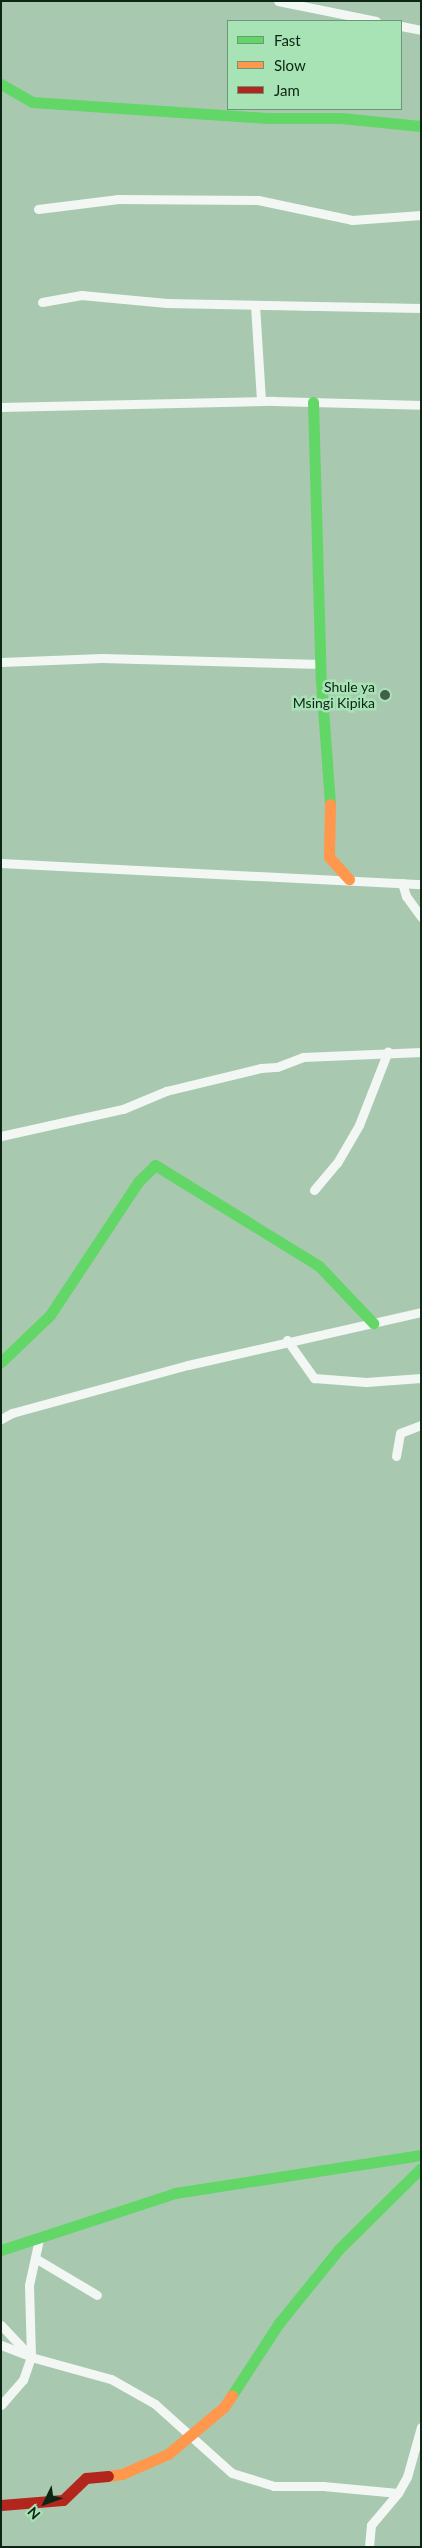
<!DOCTYPE html>
<html>
<head>
<meta charset="utf-8">
<style>
	body { margin:0 }
	#map { position:relative; width:422px; height:2548px; overflow:hidden; background:#a8c9b0; font-family:Lato,sans-serif }
	div>[style] { position:absolute }
	[style*='--x'] { left:calc(var(--x)*1px); top:calc(var(--y)*1px); width:calc(var(--w)*1px); rotate:calc(var(--a)*1deg) }
	.street>* { height:9px; margin:-4.5px; padding:0 4.5px; transform-origin:4.5px; border-radius:4.5px; background:#f2f7f3 }
	.fast>* { height:11px; margin:-5.5px; padding:0 5.5px; transform-origin:5.5px; border-radius:5.5px; background:#63d668 }
	.slow>* { height:11px; margin:-5.5px; padding:0 5.5px; transform-origin:5.5px; border-radius:5.5px; background:#ff974d }
	.jam>* { height:11px; margin:-5.5px; padding:0 5.5px; transform-origin:5.5px; border-radius:5.5px; background:#b3261e }
	.dots>* { width:14px; height:14px; translate:-50% -50%; box-sizing:border-box; border:2px solid #a8e3b6; border-radius:50% }
	span { translate:-50% -50%; white-space:nowrap; text-align:center; line-height:1.15; -webkit-text-stroke:5px #a8e3b6; paint-order:stroke }
	.poi-label { font-size:14px; color:#0d2515 }
	.right { translate:-100% -50%; text-align:right }
	.frame { position:absolute; inset:0; border:2px solid #0d2515; pointer-events:none }
	.legend { position:absolute; left:227px; top:20px; width:175px; height:90px; box-sizing:border-box; background:#a8e3b6; border:1px solid #6a9776; margin:0; padding:6px 9px; list-style:none; font-size:15px; color:#0d2515 }
	.legend li { display:flex; align-items:center; gap:10px; height:25px }
	.legend b { width:25px; border:1px solid #6a9776 }
	.north { position:absolute; left:20px; top:2478px; width:50px; height:50px; -webkit-text-stroke:4px #a8e3b6; paint-order:stroke; rotate:228deg; font-size:14px; font-weight:700; line-height:20px; text-align:center; color:#0d2515 }
	.north::after { content:''; display:block; margin:auto; width:18px; height:22px; background:#0d2515; clip-path:polygon(50% 0,100% 100%,50% 72%,0 100%) }
</style>
</head>
<body>
<div id="map">
	<div class="street">
		<i style="--x:278;--y:1;--w:100;--a:11.5"></i>
		<i style="--x:401;--y:26;--w:20;--a:11"></i>
		<i style="--x:38;--y:209;--w:81;--a:-7.1"></i>
		<i style="--x:118;--y:199;--w:140;--a:0.4"></i>
		<i style="--x:258;--y:200;--w:96;--a:12"></i>
		<i style="--x:352;--y:220;--w:69;--a:-4.1"></i>
		<i style="--x:42;--y:302;--w:40;--a:-10"></i>
		<i style="--x:81;--y:295;--w:86;--a:5.3"></i>
		<i style="--x:167;--y:303;--w:254;--a:1.1"></i>
		<i style="--x:255;--y:305;--w:96;--a:86.4"></i>
		<i style="--x:1;--y:407;--w:272;--a:-1.3"></i>
		<i style="--x:273;--y:401;--w:148;--a:1.5"></i>
		<i style="--x:1;--y:662;--w:101;--a:-2.3"></i>
		<i style="--x:102;--y:658;--w:219;--a:1.6"></i>
		<i style="--x:1;--y:863;--w:421;--a:2.9"></i>
		<i style="--x:402;--y:883;--w:14;--a:73"></i>
		<i style="--x:406;--y:896;--w:26;--a:54"></i>
		<i style="--x:1;--y:1136;--w:125;--a:-12.5"></i>
		<i style="--x:123;--y:1109;--w:47;--a:-22.7"></i>
		<i style="--x:166;--y:1091;--w:98;--a:-13.6"></i>
		<i style="--x:261;--y:1068;--w:16;--a:-4"></i>
		<i style="--x:277;--y:1067;--w:28;--a:-21"></i>
		<i style="--x:303;--y:1057;--w:118;--a:-2.4"></i>
		<i style="--x:314;--y:1190;--w:35;--a:-50"></i>
		<i style="--x:337;--y:1163;--w:44;--a:-59.9"></i>
		<i style="--x:359;--y:1125;--w:79;--a:-68.6"></i>
		<i style="--x:287;--y:1340;--w:47;--a:54.6"></i>
		<i style="--x:314;--y:1378;--w:52;--a:4.4"></i>
		<i style="--x:366;--y:1382;--w:55;--a:-4.2"></i>
		<i style="--x:1;--y:1419;--w:13;--a:-29"></i>
		<i style="--x:12;--y:1413;--w:182;--a:-15.3"></i>
		<i style="--x:188;--y:1365;--w:239;--a:-12.8"></i>
		<i style="--x:396;--y:1456;--w:23;--a:-80"></i>
		<i style="--x:400;--y:1433;--w:22;--a:-21"></i>
		<i style="--x:35;--y:2258;--w:72;--a:30.8"></i>
		<i style="--x:1;--y:2325;--w:44;--a:46.8"></i>
		<i style="--x:31;--y:2357;--w:83;--a:15.4"></i>
		<i style="--x:111;--y:2379;--w:51;--a:29.6"></i>
		<i style="--x:155;--y:2404;--w:103;--a:41.9"></i>
		<i style="--x:232;--y:2473;--w:44;--a:17.2"></i>
		<i style="--x:274;--y:2486;--w:49;--a:0"></i>
		<i style="--x:323;--y:2486;--w:75;--a:5.3"></i>
		<i style="--x:398;--y:2493;--w:18;--a:-61"></i>
		<i style="--x:407;--y:2477;--w:52;--a:-74.4"></i>
		<i style="--x:1;--y:2345;--w:30;--a:21"></i>
		<i style="--x:1;--y:2405;--w:33;--a:-49"></i>
		<i style="--x:23;--y:2380;--w:24;--a:-71"></i>
		<i style="--x:31;--y:2357;--w:72;--a:-91.6"></i>
		<i style="--x:29;--y:2285;--w:47;--a:-77.7"></i>
		<i style="--x:369;--y:2547;--w:22;--a:-85"></i>
		<i style="--x:371;--y:2525;--w:42;--a:-49.8"></i>
	</div>
	<div class="fast">
		<i style="--x:1;--y:84;--w:36;--a:30"></i>
		<i style="--x:32;--y:102;--w:235;--a:3.9"></i>
		<i style="--x:266;--y:118;--w:75;--a:0"></i>
		<i style="--x:341;--y:118;--w:80;--a:5.7"></i>
		<i style="--x:313;--y:402;--w:279;--a:88.4"></i>
		<i style="--x:321;--y:681;--w:123;--a:85.8"></i>
		<i style="--x:1;--y:1362;--w:68;--a:-43.8"></i>
		<i style="--x:50;--y:1315;--w:159;--a:-56.5"></i>
		<i style="--x:138;--y:1182;--w:24;--a:-45"></i>
		<i style="--x:155;--y:1165;--w:193;--a:31.6"></i>
		<i style="--x:319;--y:1266;--w:79;--a:46.5"></i>
		<i style="--x:1;--y:2250;--w:183;--a:-18.1"></i>
		<i style="--x:175;--y:2193;--w:249;--a:-8.8"></i>
		<i style="--x:232;--y:2395;--w:86;--a:-56.9"></i>
		<i style="--x:279;--y:2323;--w:95;--a:-51"></i>
		<i style="--x:339;--y:2249;--w:115;--a:-44.6"></i>
	</div>
	<div class="slow">
		<i style="--x:330;--y:804;--w:53;--a:91.1"></i>
		<i style="--x:329;--y:857;--w:30;--a:48"></i>
		<i style="--x:108;--y:2476;--w:14;--a:-8"></i>
		<i style="--x:122;--y:2474;--w:50;--a:-23.5"></i>
		<i style="--x:168;--y:2454;--w:73;--a:-40"></i>
		<i style="--x:224;--y:2407;--w:14;--a:-56"></i>
	</div>
	<div class="jam">
		<i style="--x:1;--y:2505;--w:62;--a:-4.6"></i>
		<i style="--x:63;--y:2500;--w:32;--a:-44"></i>
		<i style="--x:86;--y:2478;--w:22;--a:-5"></i>
	</div>
	<div class="dots">
		<i style="left:385px;top:695px;background:#435e4b"></i>
	</div>
	<div class="poi-label">
		<span class="right" style="left:375px;top:695px">Shule ya<br>Msingi Kipika</span>
	</div>
	<div class="frame"></div>
	<ul class="legend">
	<li><b style="height:6px;background:#63d668"></b>Fast</li>
	<li><b style="height:6px;background:#ff974d"></b>Slow</li>
	<li><b style="height:6px;background:#b3261e"></b>Jam</li>
	</ul>
	<div class="north">N</div>
</div>
</body>
</html>
